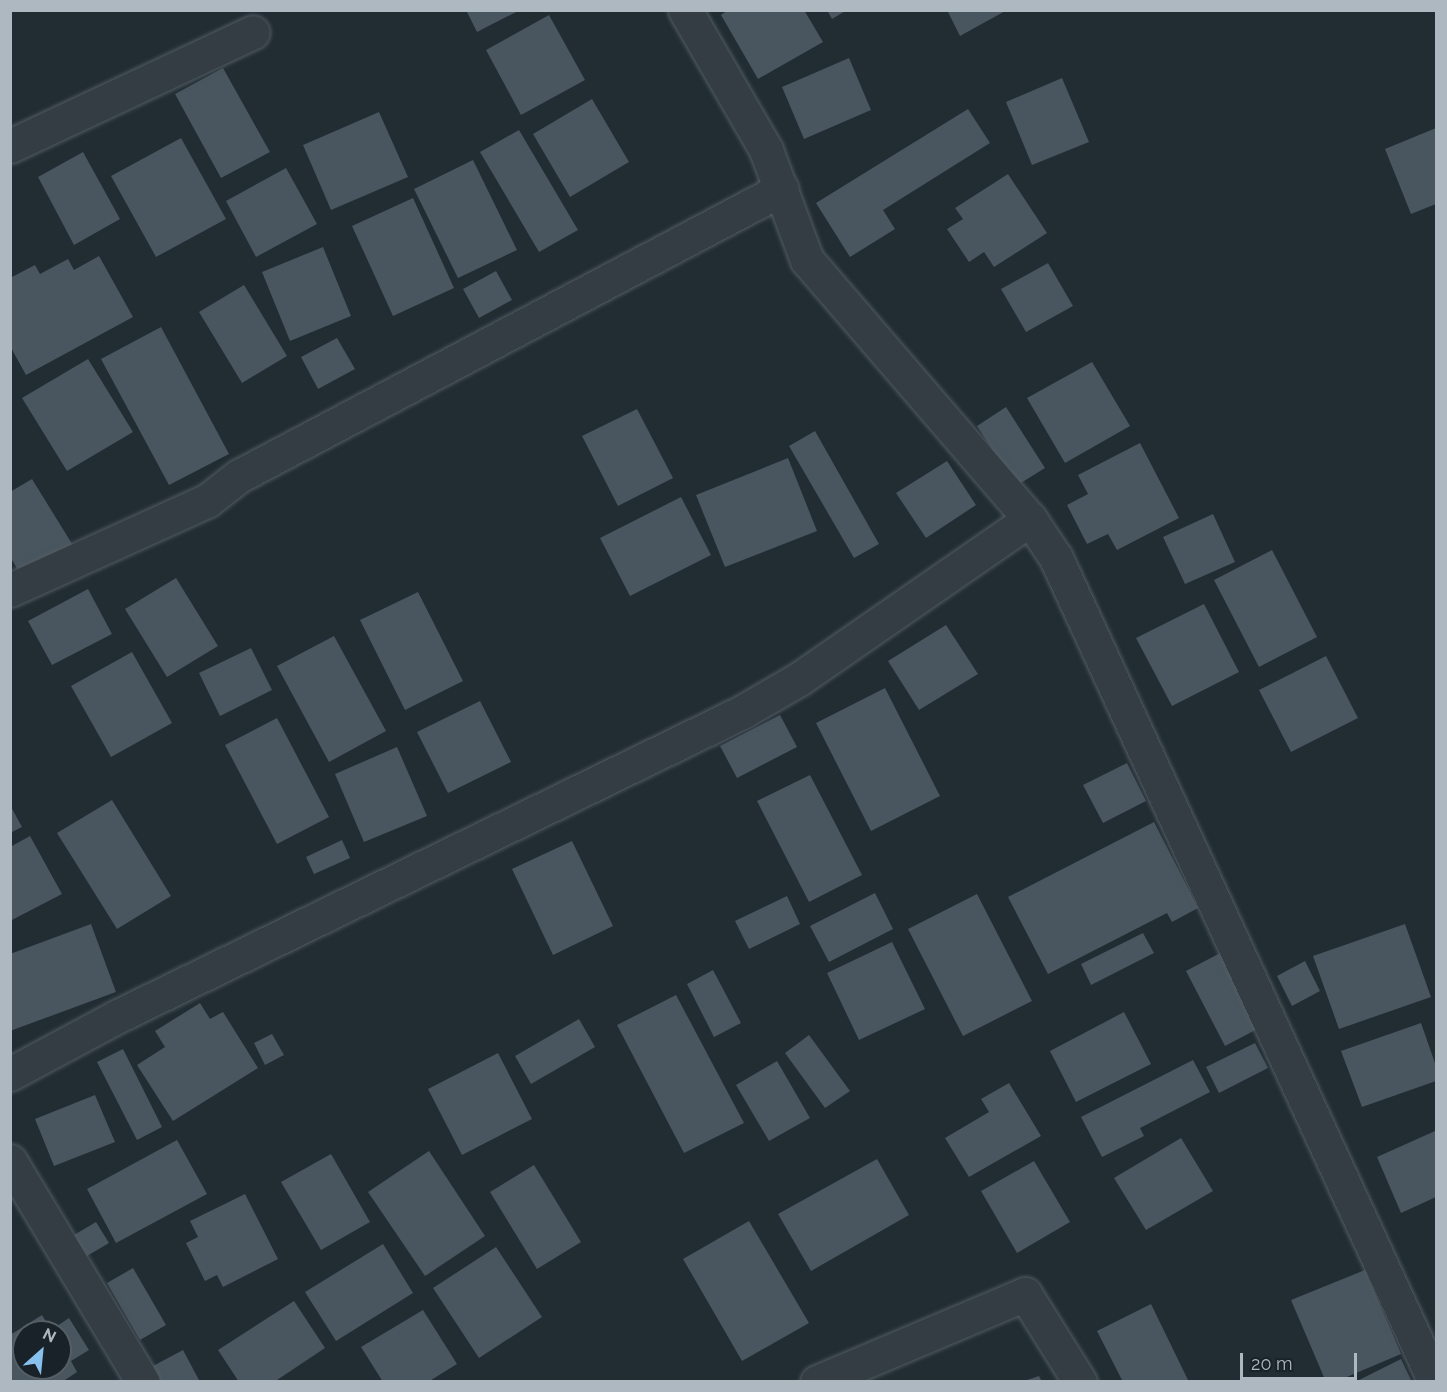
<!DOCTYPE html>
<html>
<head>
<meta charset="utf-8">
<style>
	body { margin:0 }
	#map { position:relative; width:1447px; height:1392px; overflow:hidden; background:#212c33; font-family:Raleway,sans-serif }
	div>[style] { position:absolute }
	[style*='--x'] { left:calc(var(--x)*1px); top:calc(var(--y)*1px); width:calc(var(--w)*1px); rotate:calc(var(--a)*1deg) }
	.building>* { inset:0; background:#49565f }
	.roads { filter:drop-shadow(0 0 2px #515b62) drop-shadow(0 0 2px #515b62) }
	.minor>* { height:33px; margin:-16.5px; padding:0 16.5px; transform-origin:16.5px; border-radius:16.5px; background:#343d44 }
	span { translate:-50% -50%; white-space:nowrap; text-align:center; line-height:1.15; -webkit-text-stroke:4.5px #192228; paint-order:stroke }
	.frame { position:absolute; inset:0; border:12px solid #aeb8c1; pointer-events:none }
	.north { position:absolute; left:12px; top:1320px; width:60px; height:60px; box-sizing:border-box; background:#192228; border:2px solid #555e65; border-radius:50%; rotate:27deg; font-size:16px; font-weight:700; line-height:24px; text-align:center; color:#aeb8c1 }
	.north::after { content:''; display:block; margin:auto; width:21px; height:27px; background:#87c0ed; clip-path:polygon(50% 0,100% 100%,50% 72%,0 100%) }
	.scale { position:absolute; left:1240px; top:1353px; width:117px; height:27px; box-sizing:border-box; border:3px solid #aeb8c1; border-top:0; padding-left:8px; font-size:18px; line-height:21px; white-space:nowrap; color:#aeb8c1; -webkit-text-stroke:4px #192228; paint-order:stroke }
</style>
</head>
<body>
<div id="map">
	<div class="building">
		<i style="clip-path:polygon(466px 10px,520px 10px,477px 32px)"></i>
		<i style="clip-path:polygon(728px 10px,804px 10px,823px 42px,758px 79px,721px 15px)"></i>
		<i style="clip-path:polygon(827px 10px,847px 10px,832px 19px)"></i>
		<i style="clip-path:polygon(947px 10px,1007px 10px,960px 36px)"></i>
		<i style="clip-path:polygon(549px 15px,585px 80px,521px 115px,486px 50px)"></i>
		<i style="clip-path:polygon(849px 58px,871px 110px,804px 139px,782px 87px)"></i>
		<i style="clip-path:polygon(223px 68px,270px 152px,221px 178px,175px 94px)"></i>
		<i style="clip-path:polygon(1062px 78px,1089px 142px,1032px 165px,1006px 102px)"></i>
		<i style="clip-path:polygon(592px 99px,629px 162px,570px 197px,533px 134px)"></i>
		<i style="clip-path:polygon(968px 109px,990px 143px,883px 210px,895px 229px,850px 257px,816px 203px)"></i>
		<i style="clip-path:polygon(379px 112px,408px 177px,331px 210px,303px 145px)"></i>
		<i style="clip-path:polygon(1436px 128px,1436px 204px,1411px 214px,1385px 149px)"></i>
		<i style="clip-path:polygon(519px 130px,578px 230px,539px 252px,480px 152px)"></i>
		<i style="clip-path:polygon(181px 138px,226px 219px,156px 257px,111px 176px)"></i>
		<i style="clip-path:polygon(83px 152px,120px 219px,74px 245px,38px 177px)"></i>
		<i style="clip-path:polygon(473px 160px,517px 250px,458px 278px,414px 189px)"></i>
		<i style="clip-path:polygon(286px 168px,317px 224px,256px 257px,226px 201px)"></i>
		<i style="clip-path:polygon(1008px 174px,1047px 233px,994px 267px,984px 252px,969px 262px,947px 229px,963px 219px,955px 208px)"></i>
		<i style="clip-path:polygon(413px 198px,454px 288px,393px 316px,352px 226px)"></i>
		<i style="clip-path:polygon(323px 247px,351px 316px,290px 341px,262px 272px)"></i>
		<i style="clip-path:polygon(99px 256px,133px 317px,26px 375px,10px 346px,10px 278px,35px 265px,40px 274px,68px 259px,74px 270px)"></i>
		<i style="clip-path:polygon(1048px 263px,1073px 306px,1026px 332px,1001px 289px)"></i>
		<i style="clip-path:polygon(496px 271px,512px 300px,479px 318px,463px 289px)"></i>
		<i style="clip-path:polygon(244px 285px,287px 356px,242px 383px,199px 312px)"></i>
		<i style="clip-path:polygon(161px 327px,229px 454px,169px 485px,101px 359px)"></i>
		<i style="clip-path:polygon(337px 338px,355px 369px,318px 389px,301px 357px)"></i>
		<i style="clip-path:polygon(88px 359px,133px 432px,67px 471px,22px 398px)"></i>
		<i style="clip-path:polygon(1092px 362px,1130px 426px,1065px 463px,1027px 398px)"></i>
		<i style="clip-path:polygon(1006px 407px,1045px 468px,1016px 486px,977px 426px)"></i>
		<i style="clip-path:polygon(637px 409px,673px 478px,618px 506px,582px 436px)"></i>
		<i style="clip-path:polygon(815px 431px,879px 544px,854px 558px,789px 446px)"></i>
		<i style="clip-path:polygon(1140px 443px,1179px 518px,1117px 550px,1108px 534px,1087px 544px,1067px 505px,1088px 494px,1078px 475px)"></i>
		<i style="clip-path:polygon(788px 458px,817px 531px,725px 567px,696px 495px)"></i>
		<i style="clip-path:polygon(947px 461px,976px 505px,926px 538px,896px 493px)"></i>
		<i style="clip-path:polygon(32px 479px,74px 547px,23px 578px,10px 557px,10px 492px)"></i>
		<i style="clip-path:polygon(681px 497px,711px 555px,630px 596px,600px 538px)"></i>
		<i style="clip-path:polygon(1213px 514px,1235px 562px,1185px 584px,1163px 537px)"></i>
		<i style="clip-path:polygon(1272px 550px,1317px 637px,1259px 667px,1214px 580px)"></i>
		<i style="clip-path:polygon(176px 578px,218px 646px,167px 677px,125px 609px)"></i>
		<i style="clip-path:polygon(88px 589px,112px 634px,52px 665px,28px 621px)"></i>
		<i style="clip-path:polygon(418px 592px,463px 681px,405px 710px,360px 620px)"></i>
		<i style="clip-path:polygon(1204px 604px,1239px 672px,1172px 706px,1136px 638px)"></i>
		<i style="clip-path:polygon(946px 625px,978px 674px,919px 710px,888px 661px)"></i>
		<i style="clip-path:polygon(334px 636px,386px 731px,329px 762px,277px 666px)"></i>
		<i style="clip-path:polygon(251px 648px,272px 690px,220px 716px,199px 673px)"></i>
		<i style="clip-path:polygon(132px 652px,172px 723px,111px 757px,71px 686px)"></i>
		<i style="clip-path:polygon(1326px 656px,1358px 718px,1291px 752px,1259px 690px)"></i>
		<i style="clip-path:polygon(885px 688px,940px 796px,871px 831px,816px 723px)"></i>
		<i style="clip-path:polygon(480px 701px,511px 762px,448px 793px,417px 732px)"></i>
		<i style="clip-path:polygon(780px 715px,797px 747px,737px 778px,720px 746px)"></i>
		<i style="clip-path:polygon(277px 718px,329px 817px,277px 844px,225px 745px)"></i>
		<i style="clip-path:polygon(397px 747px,427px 816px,364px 842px,335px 774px)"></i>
		<i style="clip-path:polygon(1127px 763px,1146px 801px,1103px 823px,1083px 785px)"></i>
		<i style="clip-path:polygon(810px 775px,862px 875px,809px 902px,757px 801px)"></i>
		<i style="clip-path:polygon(112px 800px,171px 896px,117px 929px,57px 833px)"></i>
		<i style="clip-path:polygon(10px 805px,22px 827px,10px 833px)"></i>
		<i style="clip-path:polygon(1154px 822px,1198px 908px,1172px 922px,1167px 913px,1048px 974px,1008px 897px)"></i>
		<i style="clip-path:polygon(30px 836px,62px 894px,10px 921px,10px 847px)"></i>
		<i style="clip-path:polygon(342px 840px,350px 858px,314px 874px,306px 857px)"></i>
		<i style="clip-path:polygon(572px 841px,613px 926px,553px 955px,512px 869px)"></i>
		<i style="clip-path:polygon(875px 893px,893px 929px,829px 962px,810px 926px)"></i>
		<i style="clip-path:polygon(977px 894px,1032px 1001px,963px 1036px,908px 929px)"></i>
		<i style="clip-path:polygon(787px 896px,800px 924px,749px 949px,735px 921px)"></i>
		<i style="clip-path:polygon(91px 924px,116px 992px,10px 1031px,10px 954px)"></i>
		<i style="clip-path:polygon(1405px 924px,1431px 997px,1339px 1029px,1313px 956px)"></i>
		<i style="clip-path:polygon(1143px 933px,1154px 953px,1091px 985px,1081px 964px)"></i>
		<i style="clip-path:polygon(892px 942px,925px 1009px,859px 1040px,827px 973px)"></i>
		<i style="clip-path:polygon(1224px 951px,1263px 1026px,1225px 1046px,1186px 971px)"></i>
		<i style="clip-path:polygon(1305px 961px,1320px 991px,1292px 1006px,1277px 976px)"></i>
		<i style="clip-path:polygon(713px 970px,741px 1023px,714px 1037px,687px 984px)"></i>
		<i style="clip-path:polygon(676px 995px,744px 1123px,684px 1153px,617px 1025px)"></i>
		<i style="clip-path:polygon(200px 1003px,210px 1019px,223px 1012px,258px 1068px,173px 1121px,137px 1065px,165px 1047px,155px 1031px)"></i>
		<i style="clip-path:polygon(1124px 1012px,1151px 1064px,1076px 1102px,1050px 1051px)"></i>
		<i style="clip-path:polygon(579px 1019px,595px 1047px,531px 1084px,515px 1056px)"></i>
		<i style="clip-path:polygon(1421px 1023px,1436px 1066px,1436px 1081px,1362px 1107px,1341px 1051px)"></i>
		<i style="clip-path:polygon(272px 1034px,284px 1055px,265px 1065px,254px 1043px)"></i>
		<i style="clip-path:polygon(809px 1035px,850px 1091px,825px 1108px,785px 1053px)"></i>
		<i style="clip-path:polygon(1255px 1043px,1268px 1068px,1219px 1093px,1206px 1067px)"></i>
		<i style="clip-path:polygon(123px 1049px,162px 1127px,137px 1140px,97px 1062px)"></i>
		<i style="clip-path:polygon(498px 1053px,532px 1119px,462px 1155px,428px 1089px)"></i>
		<i style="clip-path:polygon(1193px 1060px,1210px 1092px,1140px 1128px,1144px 1136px,1102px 1157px,1081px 1117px)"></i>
		<i style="clip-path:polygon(777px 1061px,810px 1118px,769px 1141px,736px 1085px)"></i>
		<i style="clip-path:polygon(1009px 1083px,1041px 1136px,969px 1177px,945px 1138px,989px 1112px,981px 1099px)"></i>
		<i style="clip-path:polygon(95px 1095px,115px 1142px,54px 1166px,35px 1119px)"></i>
		<i style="clip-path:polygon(1435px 1131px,1436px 1197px,1401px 1213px,1377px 1157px)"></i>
		<i style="clip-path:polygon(1181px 1138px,1213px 1191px,1146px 1230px,1114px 1178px)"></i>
		<i style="clip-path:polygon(177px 1140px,207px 1194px,116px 1243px,87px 1189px)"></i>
		<i style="clip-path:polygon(429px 1151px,485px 1236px,425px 1276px,368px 1192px)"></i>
		<i style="clip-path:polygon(331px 1154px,370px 1222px,321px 1250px,281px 1182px)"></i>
		<i style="clip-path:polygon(877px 1159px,909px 1215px,811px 1271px,778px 1214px)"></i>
		<i style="clip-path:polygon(1034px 1161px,1070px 1222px,1017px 1253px,981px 1191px)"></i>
		<i style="clip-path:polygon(534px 1165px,581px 1242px,537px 1269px,490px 1192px)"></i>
		<i style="clip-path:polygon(245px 1194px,278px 1259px,223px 1287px,217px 1275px,205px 1281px,186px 1243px,198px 1237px,190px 1221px)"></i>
		<i style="clip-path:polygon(749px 1221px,809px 1323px,742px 1361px,683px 1259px)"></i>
		<i style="clip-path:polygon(96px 1222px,109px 1243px,87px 1256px,74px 1235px)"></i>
		<i style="clip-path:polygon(383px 1244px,413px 1293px,336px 1341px,305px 1292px)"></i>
		<i style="clip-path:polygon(496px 1247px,542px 1317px,479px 1358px,433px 1288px)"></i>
		<i style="clip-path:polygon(133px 1268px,166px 1325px,140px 1340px,107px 1283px)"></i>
		<i style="clip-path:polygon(1365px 1270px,1401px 1354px,1335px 1382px,1326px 1382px,1291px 1300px)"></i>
		<i style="clip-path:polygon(294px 1301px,325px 1348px,274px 1382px,239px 1382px,218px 1350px)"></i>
		<i style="clip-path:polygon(1151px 1304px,1189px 1382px,1123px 1382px,1097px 1331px)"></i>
		<i style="clip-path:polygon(423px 1310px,457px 1364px,428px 1382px,383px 1382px,361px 1347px)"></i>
		<i style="clip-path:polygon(evenodd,42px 1315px,51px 1330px,69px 1318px,89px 1350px,71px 1361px,77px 1372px,62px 1382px,10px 1382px,10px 1335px,42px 1315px,24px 1332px,60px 1332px,60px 1368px,24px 1368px,24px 1332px)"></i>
		<i style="clip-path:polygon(183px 1350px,200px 1382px,161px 1382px,153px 1366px)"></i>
		<i style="clip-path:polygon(1401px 1359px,1412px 1382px,1355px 1382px)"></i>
		<i style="clip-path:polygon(1039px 1376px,1042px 1382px,1024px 1382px,1024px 1381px)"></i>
	</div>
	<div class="roads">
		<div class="minor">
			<i style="--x:685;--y:10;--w:162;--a:59.9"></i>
			<i style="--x:766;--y:150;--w:117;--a:69.6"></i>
			<i style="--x:807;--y:260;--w:342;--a:49.3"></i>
			<i style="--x:1030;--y:519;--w:47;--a:56.3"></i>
			<i style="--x:1056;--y:558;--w:907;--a:65.3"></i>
			<i style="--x:10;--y:146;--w:268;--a:-25.1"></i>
			<i style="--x:10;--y:590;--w:217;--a:-24.4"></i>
			<i style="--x:208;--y:500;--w:39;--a:-38"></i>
			<i style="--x:239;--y:476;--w:614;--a:-27.86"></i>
			<i style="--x:10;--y:1074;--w:123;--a:-28.2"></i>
			<i style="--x:118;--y:1016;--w:694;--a:-25.97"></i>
			<i style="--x:742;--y:712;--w:66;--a:-30.1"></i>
			<i style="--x:799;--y:679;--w:281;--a:-34.7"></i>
			<i style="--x:10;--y:1161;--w:258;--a:59"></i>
			<i style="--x:817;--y:1382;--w:226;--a:-22.9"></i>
			<i style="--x:1025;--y:1294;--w:104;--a:58"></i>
		</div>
	</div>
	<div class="frame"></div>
	<div class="north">N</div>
	<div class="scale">20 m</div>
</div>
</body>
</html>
